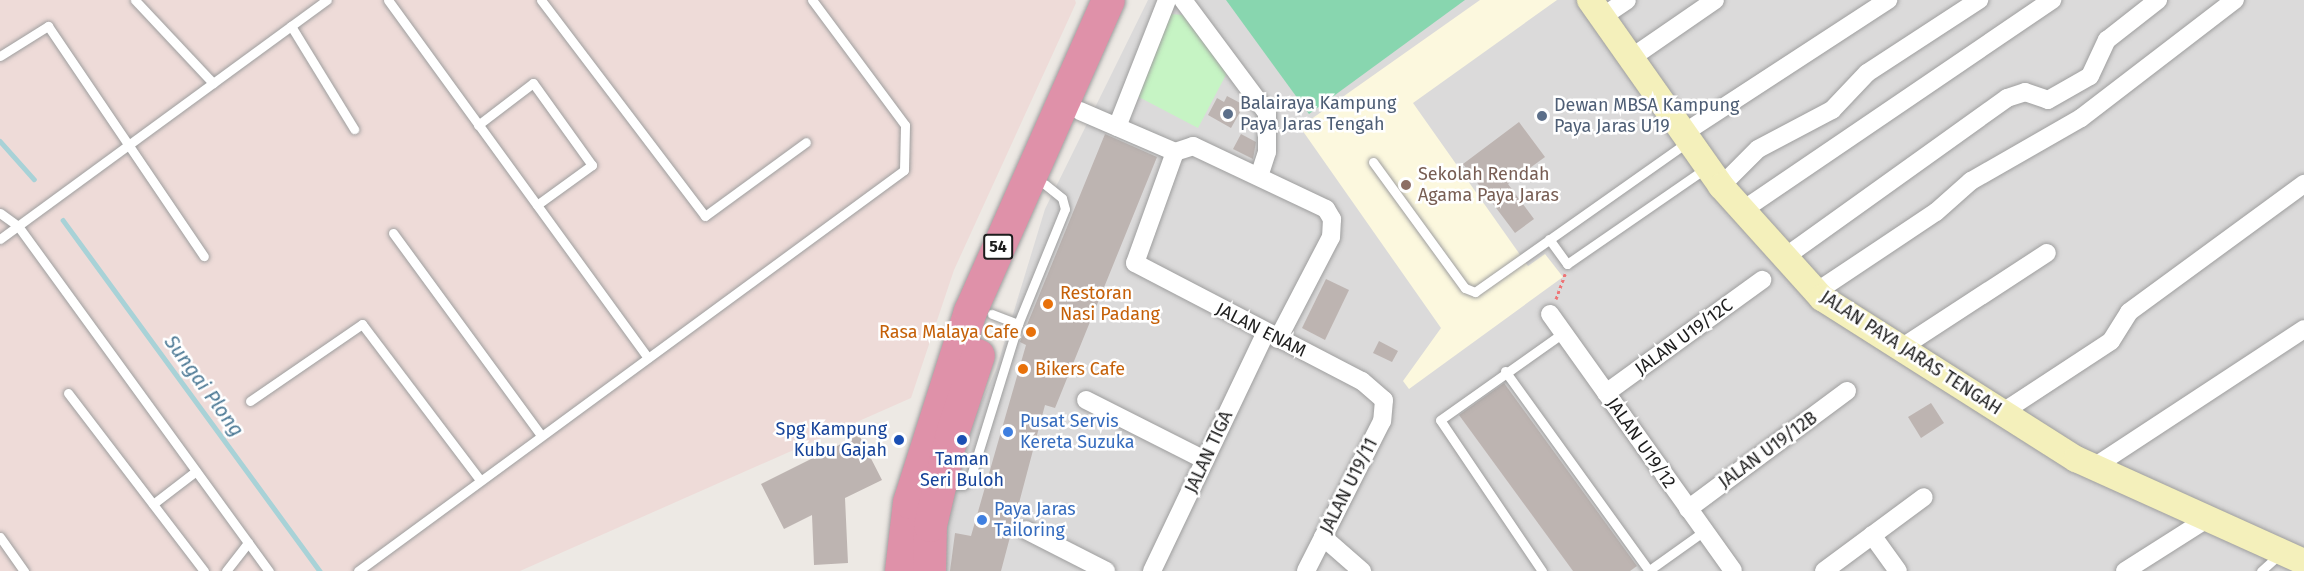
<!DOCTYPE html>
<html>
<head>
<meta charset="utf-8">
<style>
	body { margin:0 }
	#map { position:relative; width:2304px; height:571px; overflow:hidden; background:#ede9e4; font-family:"Fira Sans",sans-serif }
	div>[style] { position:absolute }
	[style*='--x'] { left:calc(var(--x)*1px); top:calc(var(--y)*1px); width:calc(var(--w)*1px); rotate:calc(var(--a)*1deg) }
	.residential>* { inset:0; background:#dbdada }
	.education>* { inset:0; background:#fcf8de }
	.military>* { inset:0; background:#eedbd8 }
	.park>* { inset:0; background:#c6f4c4 }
	.pitch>* { inset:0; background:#88d6af }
	.stream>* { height:4.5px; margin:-2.25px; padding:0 2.25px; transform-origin:2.25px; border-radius:2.25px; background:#a8d2d7 }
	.building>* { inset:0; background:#bdb4b1 }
	.path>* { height:3px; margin-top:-1.5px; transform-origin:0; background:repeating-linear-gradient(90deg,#ee7476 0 3px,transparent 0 6px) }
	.roads { filter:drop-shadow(0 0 2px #9e9e9e) drop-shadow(0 0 2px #9e9e9e) }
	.lane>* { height:9px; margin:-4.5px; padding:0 4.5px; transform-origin:4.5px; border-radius:4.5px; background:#fff }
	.street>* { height:18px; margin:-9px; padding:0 9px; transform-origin:9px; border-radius:9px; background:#fff }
	.secondary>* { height:26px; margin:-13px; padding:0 13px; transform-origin:13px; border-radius:13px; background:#f4f0bb }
	.highway>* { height:33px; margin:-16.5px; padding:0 16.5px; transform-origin:16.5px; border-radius:16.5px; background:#df91a9 }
	.dots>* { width:16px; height:16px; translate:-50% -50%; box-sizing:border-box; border:3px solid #fff; border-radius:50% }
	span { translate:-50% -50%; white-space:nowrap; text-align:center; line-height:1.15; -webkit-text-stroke:5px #fff; paint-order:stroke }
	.shield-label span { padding:2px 4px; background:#fff; border:2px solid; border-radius:4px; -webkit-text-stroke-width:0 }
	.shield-label { font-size:16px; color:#1d1d1d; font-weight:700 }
	.service-label { font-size:18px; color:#4e5e75 }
	.left { translate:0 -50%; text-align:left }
	.education-label { font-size:18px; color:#785e54 }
	.food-label { font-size:18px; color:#c56008 }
	.right { translate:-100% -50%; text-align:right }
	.street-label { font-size:18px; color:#1d1d1d }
	.shop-label { font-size:18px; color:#366cbe }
	.transit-label { font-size:18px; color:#164399 }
	.water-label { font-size:20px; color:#4c7995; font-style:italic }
</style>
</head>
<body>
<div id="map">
	<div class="residential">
		<i style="clip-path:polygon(1148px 0,2304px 0,2304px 571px,943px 571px,941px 534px,969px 429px,996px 370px,1045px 209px)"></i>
	</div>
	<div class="education">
		<i style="clip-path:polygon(1480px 0,1557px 0,1413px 103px,1528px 266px,1545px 254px,1563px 277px,1409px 389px,1403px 381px,1441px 328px,1300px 127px)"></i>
	</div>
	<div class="military">
		<i style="clip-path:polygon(0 0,1075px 0,1076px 3px,954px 270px,911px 398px,520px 571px,0 571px)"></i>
	</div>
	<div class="park">
		<i style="clip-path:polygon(1169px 14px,1185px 15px,1229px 69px,1198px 128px,1135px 95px)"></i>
	</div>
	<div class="pitch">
		<i style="clip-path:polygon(1226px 0,1465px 0,1309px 114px)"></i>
	</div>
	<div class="stream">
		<i style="--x:0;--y:141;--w:51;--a:48.2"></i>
		<i style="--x:63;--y:220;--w:435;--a:53.8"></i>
	</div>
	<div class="building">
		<i style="clip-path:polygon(1227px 96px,1244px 105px,1231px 128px,1208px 115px,1217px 98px,1224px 102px)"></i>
		<i style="clip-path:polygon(1519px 122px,1545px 157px,1508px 184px,1534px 219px,1515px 233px,1463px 164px)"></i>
		<i style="clip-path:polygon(1105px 134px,1157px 157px,1055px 408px,1045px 405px,1001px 571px,950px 571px,955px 533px,971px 536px,1026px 345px,1020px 342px)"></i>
		<i style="clip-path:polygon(1241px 134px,1256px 142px,1253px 159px,1233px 149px)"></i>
		<i style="clip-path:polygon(1326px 279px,1349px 290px,1325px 340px,1302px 328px)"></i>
		<i style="clip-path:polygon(1379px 341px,1398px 351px,1392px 362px,1373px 353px)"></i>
		<i style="clip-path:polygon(1504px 383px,1637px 566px,1630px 571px,1573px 571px,1459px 415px)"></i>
		<i style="clip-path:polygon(1931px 403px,1944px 423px,1921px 438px,1908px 417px)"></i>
		<i style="clip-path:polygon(859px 435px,882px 480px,845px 498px,848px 563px,814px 565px,812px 515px,784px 529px,761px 484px)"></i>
	</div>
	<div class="path">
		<i style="--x:1556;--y:299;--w:27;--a:-70"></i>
	</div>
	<div class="roads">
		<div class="lane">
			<i style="--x:135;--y:0;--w:114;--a:46.8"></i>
			<i style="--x:388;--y:0;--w:442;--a:54"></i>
			<i style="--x:541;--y:0;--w:271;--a:52.8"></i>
			<i style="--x:705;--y:216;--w:125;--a:-36.2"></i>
			<i style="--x:291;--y:26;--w:121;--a:58.5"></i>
			<i style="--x:0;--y:56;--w:57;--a:-32"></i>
			<i style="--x:48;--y:26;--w:278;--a:55.9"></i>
			<i style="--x:478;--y:125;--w:69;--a:-37.4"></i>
			<i style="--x:533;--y:83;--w:101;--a:54.3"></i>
			<i style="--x:592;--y:165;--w:68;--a:144"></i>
			<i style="--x:1373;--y:162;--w:156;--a:53.9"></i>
			<i style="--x:1465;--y:288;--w:11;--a:22"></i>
			<i style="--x:1475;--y:292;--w:261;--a:-35.2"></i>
			<i style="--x:0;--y:213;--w:22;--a:36"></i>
			<i style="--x:18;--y:226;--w:427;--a:54"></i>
			<i style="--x:393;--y:233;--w:250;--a:53.8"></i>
			<i style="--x:0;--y:239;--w:405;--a:-36.2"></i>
			<i style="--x:1549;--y:239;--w:31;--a:54"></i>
			<i style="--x:1567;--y:264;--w:169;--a:-34.6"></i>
			<i style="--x:992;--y:314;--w:28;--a:21"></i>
			<i style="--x:1505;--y:371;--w:246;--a:54.2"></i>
			<i style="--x:68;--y:393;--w:224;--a:52.6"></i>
			<i style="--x:250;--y:401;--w:136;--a:-34.5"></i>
			<i style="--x:362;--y:324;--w:196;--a:52.9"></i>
			<i style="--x:945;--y:485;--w:18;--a:0"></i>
			<i style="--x:963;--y:485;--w:9;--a:-41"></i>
			<i style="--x:970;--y:479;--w:162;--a:-72.8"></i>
			<i style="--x:1018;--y:324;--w:124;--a:-67.8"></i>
			<i style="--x:1065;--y:209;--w:11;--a:-105"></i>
			<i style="--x:1062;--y:198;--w:22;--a:-141"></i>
			<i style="--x:153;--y:504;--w:54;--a:-37.5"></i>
			<i style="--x:0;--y:537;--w:42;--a:54.8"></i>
			<i style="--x:226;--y:571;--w:36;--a:-52"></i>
			<i style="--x:358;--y:571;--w:677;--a:-36.29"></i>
			<i style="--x:904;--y:170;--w:45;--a:-88.7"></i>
			<i style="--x:905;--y:125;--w:156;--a:-126.6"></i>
			<i style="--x:1542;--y:571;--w:182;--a:-124"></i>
			<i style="--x:1440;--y:420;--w:151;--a:-35.3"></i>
			<i style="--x:1648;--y:571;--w:69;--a:-35.5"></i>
			<i style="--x:2261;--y:571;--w:25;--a:-42"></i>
		</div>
		<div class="street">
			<i style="--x:1183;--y:0;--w:141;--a:53.4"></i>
			<i style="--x:1267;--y:113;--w:39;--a:90"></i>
			<i style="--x:1267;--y:152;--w:25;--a:108"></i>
			<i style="--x:1602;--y:17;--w:30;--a:-34"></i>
			<i style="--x:1631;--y:58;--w:102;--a:-34.6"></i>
			<i style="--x:1080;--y:111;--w:103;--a:23.3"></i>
			<i style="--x:1175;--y:152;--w:19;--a:-18"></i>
			<i style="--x:1193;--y:146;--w:147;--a:25.3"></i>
			<i style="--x:1326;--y:209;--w:12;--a:59"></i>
			<i style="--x:1332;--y:219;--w:18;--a:93"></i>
			<i style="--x:1331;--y:237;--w:115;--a:117.5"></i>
			<i style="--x:1117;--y:127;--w:136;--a:-68.5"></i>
			<i style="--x:1684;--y:133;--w:244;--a:-33.1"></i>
			<i style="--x:1175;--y:152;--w:118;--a:109.8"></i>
			<i style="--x:1135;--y:263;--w:256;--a:27.5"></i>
			<i style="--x:1362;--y:381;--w:29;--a:41"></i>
			<i style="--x:1384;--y:400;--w:21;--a:95"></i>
			<i style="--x:1382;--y:421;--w:168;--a:116.9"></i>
			<i style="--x:1721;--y:186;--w:52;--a:-45"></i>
			<i style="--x:1758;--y:149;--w:84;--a:-27.8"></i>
			<i style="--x:1832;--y:110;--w:51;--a:-46.6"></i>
			<i style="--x:1867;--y:73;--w:134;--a:-33.1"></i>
			<i style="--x:1743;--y:210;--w:374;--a:-34.2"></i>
			<i style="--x:1785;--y:257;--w:273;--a:-35.6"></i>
			<i style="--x:2007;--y:98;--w:19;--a:-18"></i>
			<i style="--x:2025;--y:92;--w:24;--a:19"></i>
			<i style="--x:2048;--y:100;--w:48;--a:-29.7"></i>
			<i style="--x:2090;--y:76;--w:40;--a:-65"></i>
			<i style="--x:2107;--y:40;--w:65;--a:-38.1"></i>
			<i style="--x:1816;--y:292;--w:144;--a:-33.7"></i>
			<i style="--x:1936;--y:212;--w:47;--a:-41.5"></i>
			<i style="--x:1971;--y:181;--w:127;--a:-29.8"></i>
			<i style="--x:2081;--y:118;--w:194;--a:-37.5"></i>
			<i style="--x:1550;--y:314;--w:315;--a:54.5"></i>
			<i style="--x:1901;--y:348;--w:174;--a:-33.1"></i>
			<i style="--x:1606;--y:393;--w:193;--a:-35.9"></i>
			<i style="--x:1086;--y:400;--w:133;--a:26.8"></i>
			<i style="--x:2003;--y:412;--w:129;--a:-33.3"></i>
			<i style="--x:2111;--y:341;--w:34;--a:-58"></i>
			<i style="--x:2129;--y:312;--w:217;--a:-36.2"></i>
			<i style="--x:2094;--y:467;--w:251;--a:-33.3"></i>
			<i style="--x:1688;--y:509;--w:198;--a:-36.6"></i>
			<i style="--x:1026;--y:530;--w:90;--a:27.1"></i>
			<i style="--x:1872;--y:535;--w:44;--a:54.2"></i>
			<i style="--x:1323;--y:537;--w:52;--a:41.1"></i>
			<i style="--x:1152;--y:571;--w:265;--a:-64.5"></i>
			<i style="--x:1824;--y:571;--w:124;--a:-36.5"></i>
			<i style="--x:2125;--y:571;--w:97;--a:-32.4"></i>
		</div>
		<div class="secondary">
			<i style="--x:1590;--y:0;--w:228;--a:54.8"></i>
			<i style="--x:1721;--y:186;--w:151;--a:48"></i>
			<i style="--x:1822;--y:298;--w:301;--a:32.4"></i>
			<i style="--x:2076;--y:459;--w:250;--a:24.3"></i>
		</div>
		<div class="highway">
			<i style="--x:901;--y:571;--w:69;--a:-83.4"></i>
			<i style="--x:909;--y:502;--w:201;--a:-72.3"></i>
			<i style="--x:970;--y:311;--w:340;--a:-66.1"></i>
			<i style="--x:929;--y:571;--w:46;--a:-88.8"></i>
			<i style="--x:930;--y:525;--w:91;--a:-76.7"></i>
			<i style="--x:951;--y:436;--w:85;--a:-71.6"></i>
		</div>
	</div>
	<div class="dots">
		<i style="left:1228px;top:114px;background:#5c6f8a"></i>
		<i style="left:1542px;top:116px;background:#5c6f8a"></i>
		<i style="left:1406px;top:185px;background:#8d6e63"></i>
		<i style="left:1048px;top:304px;background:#e8710a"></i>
		<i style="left:1031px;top:332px;background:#e8710a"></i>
		<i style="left:1023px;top:369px;background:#e8710a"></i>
		<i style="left:1008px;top:432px;background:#3f7fe0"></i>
		<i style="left:899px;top:440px;background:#1a4fb4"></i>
		<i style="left:962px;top:440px;background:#1a4fb4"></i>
		<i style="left:982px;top:520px;background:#3f7fe0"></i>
	</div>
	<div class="shield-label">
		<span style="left:998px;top:247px">54</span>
	</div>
	<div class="service-label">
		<span class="left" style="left:1240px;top:114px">Balairaya Kampung<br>Paya Jaras Tengah</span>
		<span class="left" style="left:1554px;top:116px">Dewan MBSA Kampung<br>Paya Jaras U19</span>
	</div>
	<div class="education-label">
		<span class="left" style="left:1418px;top:185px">Sekolah Rendah<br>Agama Paya Jaras</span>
	</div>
	<div class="food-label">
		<span class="left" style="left:1060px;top:304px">Restoran<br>Nasi Padang</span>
		<span class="right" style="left:1019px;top:332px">Rasa Malaya Cafe</span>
		<span class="left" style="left:1035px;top:369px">Bikers Cafe</span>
	</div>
	<div class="street-label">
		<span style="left:1261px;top:330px;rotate:27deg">JALAN ENAM</span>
		<span style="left:1684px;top:337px;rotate:-36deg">JALAN U19/12C</span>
		<span style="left:1911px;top:353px;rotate:33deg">JALAN PAYA JARAS TENGAH</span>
		<span style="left:1641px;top:443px;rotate:55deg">JALAN U19/12</span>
		<span style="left:1768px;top:450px;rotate:-36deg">JALAN U19/12B</span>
		<span style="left:1209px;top:452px;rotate:-65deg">JALAN TIGA</span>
		<span style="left:1349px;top:486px;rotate:-63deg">JALAN U19/11</span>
	</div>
	<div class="shop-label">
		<span class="left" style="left:1020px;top:432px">Pusat Servis<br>Kereta Suzuka</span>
		<span class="left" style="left:994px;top:520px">Paya Jaras<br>Tailoring</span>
	</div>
	<div class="transit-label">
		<span class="right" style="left:887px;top:440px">Spg Kampung<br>Kubu Gajah</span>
		<span style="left:962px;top:470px">Taman<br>Seri Buloh</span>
	</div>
	<div class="water-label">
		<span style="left:204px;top:386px;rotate:54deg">Sungai Plong</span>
	</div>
</div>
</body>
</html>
